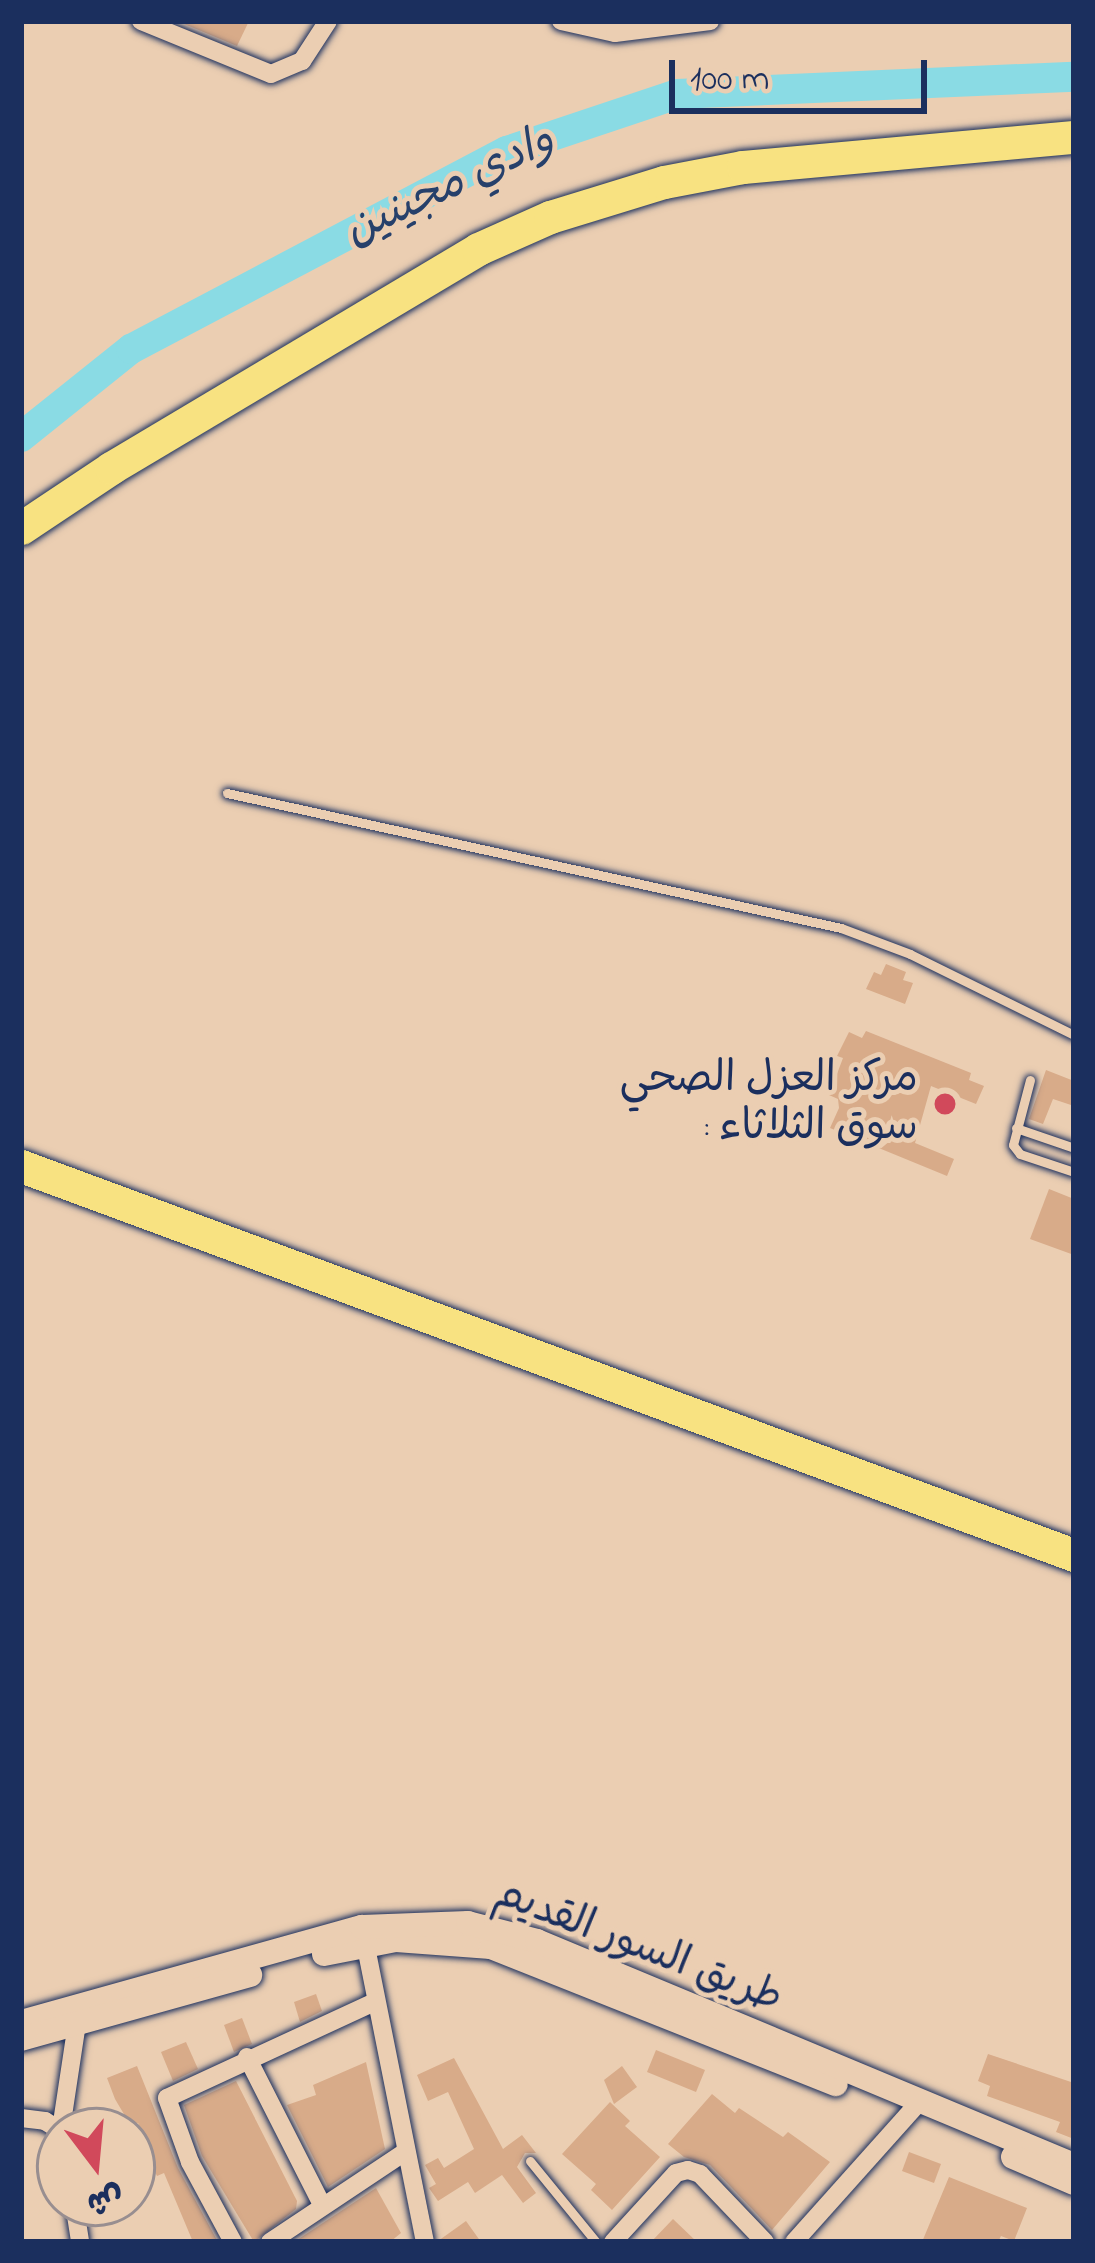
<!DOCTYPE html>
<html>
<head>
<meta charset="utf-8">
<style>
	body { margin:0 }
	#map { position:relative; width:1095px; height:2263px; overflow:hidden; background:#ebceb2; font-family:"Indie Flower","Playpen Sans Arabic",sans-serif }
	div>[style] { position:absolute }
	[style*='--x'] { left:calc(var(--x)*1px); top:calc(var(--y)*1px); width:calc(var(--w)*1px); rotate:calc(var(--a)*1deg) }
	.river>* { height:30px; margin:-15px; padding:0 15px; transform-origin:15px; border-radius:15px; background:#8adbe4 }
	.building>* { inset:0; background:#d8ab89 }
	.roads { filter:drop-shadow(0 0 3px #1b2f5e) drop-shadow(0 0 3px #1b2f5e) }
	.lane>* { height:9px; margin:-4.5px; padding:0 4.5px; transform-origin:4.5px; border-radius:4.5px; background:#ebceb2 }
	.street>* { height:18px; margin:-9px; padding:0 9px; transform-origin:9px; border-radius:9px; background:#ebceb2 }
	.secondary>* { height:24px; margin:-12px; padding:0 12px; transform-origin:12px; border-radius:12px; background:#ebceb2 }
	.highway>* { height:33px; margin:-16.5px; padding:0 16.5px; transform-origin:16.5px; border-radius:16.5px; background:#f8e281 }
	.dots>* { width:33px; height:33px; translate:-50% -50%; box-sizing:border-box; border:6px solid #ebceb2; border-radius:50% }
	span { translate:-50% -50%; white-space:nowrap; text-align:center; line-height:1.15; -webkit-text-stroke:10px #ebceb2; paint-order:stroke }
	.poi-label { font-size:42px; color:#1b2f5e }
	.right { translate:-100% -50%; text-align:right }
	.street-label { font-size:42px; color:#1b2f5e }
	.water-label { font-size:45px; color:#26406b; font-style:italic }
	.frame { position:absolute; inset:0; border:24px solid #1b2f5e; pointer-events:none }
	.north { position:absolute; left:36px; top:2107px; width:120px; height:120px; box-sizing:border-box; background:#ebceb2; border:3px solid #988e90; border-radius:50%; rotate:164deg; font-size:33px; font-weight:700; line-height:48px; text-align:center; color:#1b2f5e }
	.north::after { content:''; display:block; margin:auto; width:42px; height:54px; background:#d1495b; clip-path:polygon(50% 0,100% 100%,50% 72%,0 100%) }
	.scale { position:absolute; left:669px; top:60px; width:258px; height:54px; box-sizing:border-box; border:6px solid #1b2f5e; border-top:0; padding-left:15px; font-size:36px; line-height:42px; white-space:nowrap; color:#1b2f5e; -webkit-text-stroke:9px #ebceb2; paint-order:stroke }
</style>
</head>
<body>
<div id="map">
	<div class="river">
		<i style="--x:21;--y:437;--w:141;--a:-38.7"></i>
		<i style="--x:131;--y:349;--w:425;--a:-27.8"></i>
		<i style="--x:507;--y:151;--w:179;--a:-18.5"></i>
		<i style="--x:677;--y:94;--w:397;--a:-2.5"></i>
	</div>
	<div class="building">
		<i style="clip-path:polygon(177px 21px,249px 21px,237px 46px)"></i>
		<i style="clip-path:polygon(886px 964px,906px 972px,903px 980px,913px 983px,905px 1004px,866px 989px,874px 972px,881px 975px)"></i>
		<i style="clip-path:polygon(866px 1031px,971px 1073px,969px 1080px,984px 1086px,976px 1104px,931px 1086px,915px 1143px,954px 1159px,947px 1176px,830px 1128px,839px 1108px,838px 1099px,829px 1095px,843px 1058px,837px 1056px,849px 1032px,862px 1038px)"></i>
		<i style="clip-path:polygon(1046px 1070px,1074px 1081px,1074px 1106px,1053px 1099px,1043px 1124px,1029px 1119px)"></i>
		<i style="clip-path:polygon(1049px 1189px,1074px 1199px,1074px 1255px,1030px 1239px)"></i>
		<i style="clip-path:polygon(316px 1994px,322px 2011px,300px 2022px,294px 2002px)"></i>
		<i style="clip-path:polygon(242px 2018px,252px 2044px,234px 2052px,224px 2025px)"></i>
		<i style="clip-path:polygon(186px 2042px,198px 2069px,173px 2081px,161px 2052px)"></i>
		<i style="clip-path:polygon(656px 2050px,705px 2070px,696px 2092px,647px 2072px)"></i>
		<i style="clip-path:polygon(988px 2054px,1074px 2083px,1074px 2139px,1056px 2132px,1060px 2122px,987px 2096px,990px 2086px,978px 2081px)"></i>
		<i style="clip-path:polygon(454px 2058px,503px 2149px,522px 2135px,536px 2153px,525px 2153px,517px 2167px,536px 2193px,523px 2203px,502px 2175px,475px 2193px,468px 2182px,438px 2201px,429px 2188px,436px 2184px,425px 2165px,438px 2158px,444px 2168px,474px 2149px,448px 2092px,428px 2101px,417px 2075px)"></i>
		<i style="clip-path:polygon(366px 2062px,385px 2149px,328px 2187px,287px 2105px,316px 2095px,313px 2085px)"></i>
		<i style="clip-path:polygon(137px 2066px,178px 2168px,218px 2242px,193px 2242px,164px 2173px,157px 2176px,145px 2152px,151px 2150px,138px 2123px,131px 2126px,115px 2099px,107px 2078px)"></i>
		<i style="clip-path:polygon(622px 2066px,637px 2087px,614px 2104px,604px 2080px)"></i>
		<i style="clip-path:polygon(236px 2081px,297px 2201px,296px 2209px,254px 2242px,202px 2156px,184px 2105px)"></i>
		<i style="clip-path:polygon(712px 2094px,735px 2113px,739px 2108px,783px 2137px,788px 2132px,830px 2162px,772px 2230px,710px 2165px,684px 2157px,668px 2144px)"></i>
		<i style="clip-path:polygon(610px 2102px,630px 2121px,625px 2126px,660px 2157px,612px 2210px,591px 2190px,596px 2184px,562px 2154px)"></i>
		<i style="clip-path:polygon(909px 2152px,941px 2164px,934px 2183px,902px 2171px)"></i>
		<i style="clip-path:polygon(949px 2177px,1027px 2208px,1014px 2241px,1001px 2236px,998px 2242px,922px 2242px)"></i>
		<i style="clip-path:polygon(376px 2188px,401px 2233px,390px 2242px,294px 2242px)"></i>
		<i style="clip-path:polygon(673px 2219px,697px 2242px,651px 2242px)"></i>
		<i style="clip-path:polygon(466px 2221px,481px 2242px,438px 2242px,438px 2241px)"></i>
	</div>
	<div class="roads">
		<div class="lane">
			<i style="--x:227;--y:793;--w:629;--a:12.4"></i>
			<i style="--x:841;--y:928;--w:74;--a:20.6"></i>
			<i style="--x:910;--y:954;--w:183;--a:26.3"></i>
			<i style="--x:1030;--y:1080;--w:67;--a:104.7"></i>
			<i style="--x:1013;--y:1145;--w:11;--a:52"></i>
			<i style="--x:1020;--y:1154;--w:57;--a:18.4"></i>
			<i style="--x:1016;--y:1128;--w:61;--a:19"></i>
			<i style="--x:530;--y:2161;--w:104;--a:50.8"></i>
		</div>
		<div class="street">
			<i style="--x:141;--y:21;--w:140;--a:22.2"></i>
			<i style="--x:271;--y:74;--w:34;--a:-23"></i>
			<i style="--x:302;--y:61;--w:48;--a:-57"></i>
			<i style="--x:561;--y:21;--w:55;--a:12.5"></i>
			<i style="--x:615;--y:33;--w:96;--a:-7.2"></i>
			<i style="--x:364;--y:1937;--w:311;--a:78.7"></i>
			<i style="--x:247;--y:2057;--w:166;--a:63.1"></i>
			<i style="--x:21;--y:2118;--w:24;--a:7"></i>
			<i style="--x:45;--y:2121;--w:19;--a:32"></i>
			<i style="--x:61;--y:2129;--w:107;--a:-81.4"></i>
			<i style="--x:74;--y:2203;--w:39;--a:81"></i>
			<i style="--x:233;--y:2242;--w:91;--a:-118.3"></i>
			<i style="--x:190;--y:2162;--w:68;--a:-109.8"></i>
			<i style="--x:167;--y:2098;--w:229;--a:-24.8"></i>
			<i style="--x:270;--y:2242;--w:162;--a:-33.7"></i>
			<i style="--x:613;--y:2242;--w:93;--a:-47.6"></i>
			<i style="--x:676;--y:2173;--w:12;--a:-14"></i>
			<i style="--x:688;--y:2170;--w:13;--a:18"></i>
			<i style="--x:700;--y:2174;--w:94;--a:46.3"></i>
			<i style="--x:794;--y:2242;--w:189;--a:-48.2"></i>
		</div>
		<div class="secondary">
			<i style="--x:324;--y:1954;--w:73;--a:-11"></i>
			<i style="--x:396;--y:1940;--w:95;--a:4.2"></i>
			<i style="--x:491;--y:1947;--w:371;--a:21.7"></i>
			<i style="--x:21;--y:2022;--w:354;--a:-15.6"></i>
			<i style="--x:362;--y:1927;--w:106;--a:-2.2"></i>
			<i style="--x:468;--y:1923;--w:71;--a:14.6"></i>
			<i style="--x:537;--y:1941;--w:582;--a:22.64"></i>
			<i style="--x:21;--y:2039;--w:238;--a:-15.6"></i>
			<i style="--x:1013;--y:2157;--w:66;--a:23.1"></i>
		</div>
		<div class="highway">
			<i style="--x:21;--y:528;--w:108;--a:-33.7"></i>
			<i style="--x:111;--y:468;--w:427;--a:-30.8"></i>
			<i style="--x:478;--y:249;--w:79;--a:-24"></i>
			<i style="--x:550;--y:217;--w:119;--a:-17.1"></i>
			<i style="--x:664;--y:182;--w:80;--a:-10.8"></i>
			<i style="--x:743;--y:167;--w:332;--a:-5.2"></i>
			<i style="--x:21;--y:1166;--w:1123;--a:20.28"></i>
		</div>
	</div>
	<div class="dots">
		<i style="left:945px;top:1104px;background:#d1495b"></i>
	</div>
	<div class="poi-label">
		<span class="right" style="left:918px;top:1104px">مركز العزل الصحي<br>: سوق الثلاثاء</span>
	</div>
	<div class="street-label">
		<span style="left:638px;top:1947px;rotate:21deg">طريق السور القديم</span>
	</div>
	<div class="water-label">
		<span style="left:450px;top:187px;rotate:-25deg">وادي مجينين</span>
	</div>
	<div class="frame"></div>
	<div class="north">ش</div>
	<div class="scale">100 m</div>
</div>
</body>
</html>
